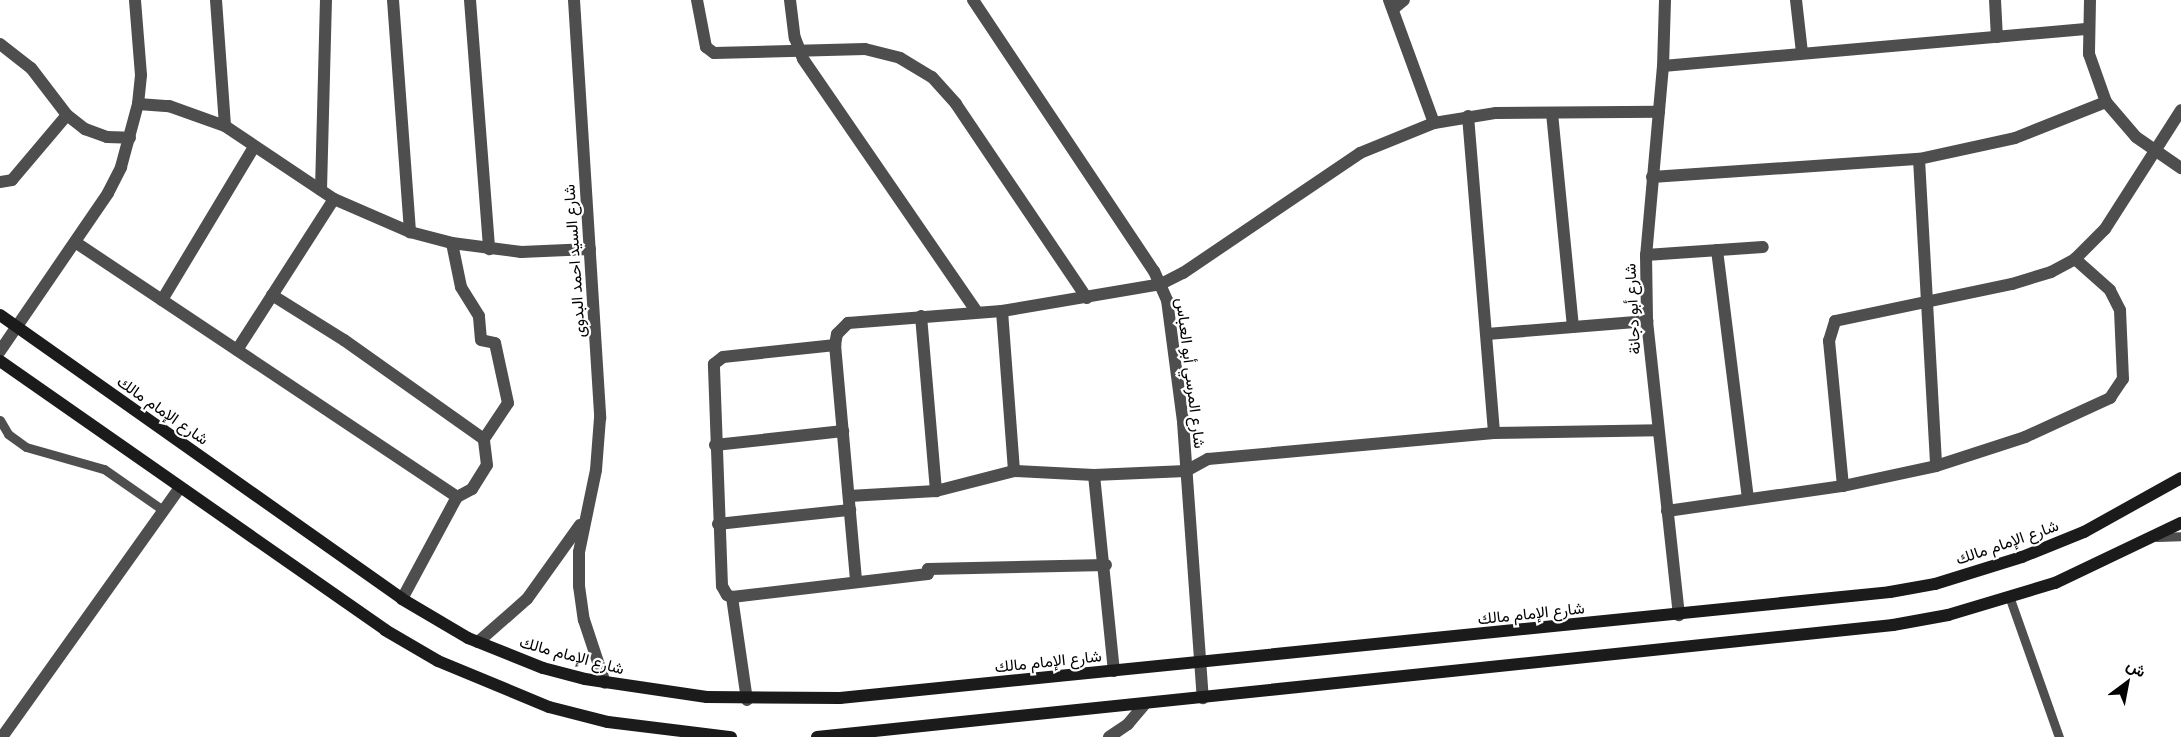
<!DOCTYPE html>
<html>
<head>
<meta charset="utf-8">
<style>
	body { margin:0 }
	#map { position:relative; width:2181px; height:737px; overflow:hidden; background:#fff; font-family:"Open Sans",Vazirmatn,sans-serif }
	div>[style] { position:absolute }
	[style*='--x'] { left:calc(var(--x)*1px); top:calc(var(--y)*1px); width:calc(var(--w)*1px); rotate:calc(var(--a)*1deg) }
	.lane>* { height:9px; margin:-4.5px; padding:0 4.5px; transform-origin:4.5px; border-radius:4.5px; background:#4e4e4e }
	.street>* { height:12px; margin:-6px; padding:0 6px; transform-origin:6px; border-radius:6px; background:#4e4e4e }
	.secondary>* { height:12px; margin:-6px; padding:0 6px; transform-origin:6px; border-radius:6px; background:#1b1b1b }
	span { translate:-50% -50%; white-space:nowrap; text-align:center; line-height:1.15; -webkit-text-stroke:4.5px #fff; paint-order:stroke }
	.street-label { font-size:16px; color:#000 }
	.north { position:absolute; left:2097px; top:653px; width:60px; height:60px; -webkit-text-stroke:4px #fff; paint-order:stroke; rotate:32deg; font-size:16px; font-weight:700; line-height:24px; text-align:center; color:#000 }
	.north::after { content:''; display:block; margin:auto; width:21px; height:27px; background:#000; clip-path:polygon(50% 0,100% 100%,50% 72%,0 100%) }
</style>
</head>
<body>
<div id="map">
	<div class="lane">
		<i style="--x:0;--y:420;--w:16;--a:60"></i>
		<i style="--x:8;--y:434;--w:22;--a:36"></i>
		<i style="--x:26;--y:447;--w:81;--a:15.8"></i>
		<i style="--x:104;--y:469;--w:72;--a:34.8"></i>
		<i style="--x:2157;--y:537;--w:24;--a:-2"></i>
		<i style="--x:2009;--y:596;--w:150;--a:70.5"></i>
	</div>
	<div class="street">
		<i style="--x:216;--y:0;--w:126;--a:85.9"></i>
		<i style="--x:393;--y:0;--w:233;--a:85.8"></i>
		<i style="--x:470;--y:0;--w:250;--a:85.6"></i>
		<i style="--x:574;--y:0;--w:419;--a:86.4"></i>
		<i style="--x:600;--y:418;--w:52;--a:94.4"></i>
		<i style="--x:596;--y:470;--w:84;--a:101.7"></i>
		<i style="--x:579;--y:552;--w:34;--a:90"></i>
		<i style="--x:579;--y:586;--w:34;--a:82"></i>
		<i style="--x:584;--y:620;--w:66;--a:71.6"></i>
		<i style="--x:697;--y:0;--w:48;--a:79.2"></i>
		<i style="--x:706;--y:47;--w:10;--a:37"></i>
		<i style="--x:714;--y:53;--w:151;--a:-1.5"></i>
		<i style="--x:865;--y:49;--w:36;--a:14"></i>
		<i style="--x:900;--y:58;--w:37;--a:31"></i>
		<i style="--x:932;--y:77;--w:36;--a:48"></i>
		<i style="--x:956;--y:104;--w:234;--a:56"></i>
		<i style="--x:790;--y:0;--w:38;--a:83"></i>
		<i style="--x:795;--y:38;--w:22;--a:69"></i>
		<i style="--x:803;--y:59;--w:307;--a:55.5"></i>
		<i style="--x:973;--y:0;--w:326;--a:56.3"></i>
		<i style="--x:1154;--y:271;--w:32;--a:66"></i>
		<i style="--x:1167;--y:300;--w:123;--a:82.5"></i>
		<i style="--x:1183;--y:422;--w:277;--a:85.9"></i>
		<i style="--x:1389;--y:0;--w:131;--a:69.9"></i>
		<i style="--x:1665;--y:0;--w:66;--a:91.7"></i>
		<i style="--x:1663;--y:66;--w:190;--a:95.1"></i>
		<i style="--x:1646;--y:255;--w:66;--a:89.1"></i>
		<i style="--x:1647;--y:321;--w:296;--a:83.8"></i>
		<i style="--x:1796;--y:0;--w:53;--a:83.5"></i>
		<i style="--x:1995;--y:0;--w:37;--a:87"></i>
		<i style="--x:2090;--y:0;--w:54;--a:91.1"></i>
		<i style="--x:2089;--y:54;--w:51;--a:70.5"></i>
		<i style="--x:2106;--y:102;--w:46;--a:49.4"></i>
		<i style="--x:2136;--y:137;--w:55;--a:34.6"></i>
		<i style="--x:1393;--y:9;--w:14;--a:-39"></i>
		<i style="--x:0;--y:44;--w:39;--a:38"></i>
		<i style="--x:31;--y:68;--w:59;--a:52.5"></i>
		<i style="--x:67;--y:115;--w:23;--a:38"></i>
		<i style="--x:85;--y:129;--w:23;--a:20"></i>
		<i style="--x:107;--y:137;--w:23;--a:2"></i>
		<i style="--x:1663;--y:66;--w:427;--a:-5"></i>
		<i style="--x:138;--y:104;--w:31;--a:4"></i>
		<i style="--x:169;--y:106;--w:59;--a:19.7"></i>
		<i style="--x:225;--y:126;--w:131;--a:33.8"></i>
		<i style="--x:334;--y:199;--w:83;--a:23.5"></i>
		<i style="--x:410;--y:232;--w:43;--a:14.7"></i>
		<i style="--x:452;--y:243;--w:70;--a:7.4"></i>
		<i style="--x:521;--y:252;--w:69;--a:-2.5"></i>
		<i style="--x:1552;--y:113;--w:215;--a:84.4"></i>
		<i style="--x:1468;--y:116;--w:318;--a:85.3"></i>
		<i style="--x:1919;--y:159;--w:307;--a:86.8"></i>
		<i style="--x:1652;--y:177;--w:268;--a:-3.9"></i>
		<i style="--x:1919;--y:159;--w:98;--a:-12.3"></i>
		<i style="--x:2015;--y:138;--w:98;--a:-21.6"></i>
		<i style="--x:0;--y:182;--w:12;--a:-9"></i>
		<i style="--x:12;--y:180;--w:85;--a:-49.8"></i>
		<i style="--x:321;--y:190;--w:190;--a:-88.5"></i>
		<i style="--x:75;--y:242;--w:459;--a:33.7"></i>
		<i style="--x:1717;--y:250;--w:251;--a:82.9"></i>
		<i style="--x:1646;--y:255;--w:117;--a:-3.9"></i>
		<i style="--x:272;--y:295;--w:85;--a:32"></i>
		<i style="--x:344;--y:340;--w:171;--a:35.3"></i>
		<i style="--x:162;--y:300;--w:179;--a:-59"></i>
		<i style="--x:1002;--y:311;--w:160;--a:85.7"></i>
		<i style="--x:921;--y:316;--w:176;--a:85.1"></i>
		<i style="--x:1487;--y:334;--w:161;--a:-4.6"></i>
		<i style="--x:237;--y:350;--w:179;--a:-57.3"></i>
		<i style="--x:0;--y:351;--w:191;--a:-55.6"></i>
		<i style="--x:108;--y:193;--w:29;--a:-63"></i>
		<i style="--x:121;--y:167;--w:65;--a:-74.9"></i>
		<i style="--x:138;--y:104;--w:29;--a:-84"></i>
		<i style="--x:141;--y:75;--w:75;--a:-94.6"></i>
		<i style="--x:715;--y:445;--w:129;--a:-6.2"></i>
		<i style="--x:1094;--y:475;--w:197;--a:84.2"></i>
		<i style="--x:1843;--y:486;--w:146;--a:-95.5"></i>
		<i style="--x:1829;--y:341;--w:21;--a:-73"></i>
		<i style="--x:1835;--y:321;--w:181;--a:-11.8"></i>
		<i style="--x:2012;--y:284;--w:41;--a:-17.1"></i>
		<i style="--x:2051;--y:272;--w:27;--a:-28"></i>
		<i style="--x:2075;--y:259;--w:42;--a:-45"></i>
		<i style="--x:2105;--y:229;--w:141;--a:-57.4"></i>
		<i style="--x:849;--y:496;--w:87;--a:-3.3"></i>
		<i style="--x:936;--y:491;--w:81;--a:-14.4"></i>
		<i style="--x:1014;--y:471;--w:80;--a:2.9"></i>
		<i style="--x:1094;--y:475;--w:92;--a:-2.5"></i>
		<i style="--x:1186;--y:471;--w:25;--a:-29"></i>
		<i style="--x:1208;--y:459;--w:287;--a:-5.2"></i>
		<i style="--x:1494;--y:433;--w:164;--a:-1"></i>
		<i style="--x:1667;--y:511;--w:178;--a:-8.1"></i>
		<i style="--x:1843;--y:486;--w:95;--a:-12.1"></i>
		<i style="--x:1936;--y:466;--w:94;--a:-18"></i>
		<i style="--x:2025;--y:437;--w:94;--a:-24.6"></i>
		<i style="--x:2110;--y:398;--w:23;--a:-56"></i>
		<i style="--x:2123;--y:379;--w:69;--a:-92.5"></i>
		<i style="--x:2120;--y:310;--w:22;--a:-117"></i>
		<i style="--x:2110;--y:290;--w:47;--a:-138.5"></i>
		<i style="--x:718;--y:524;--w:133;--a:-6.1"></i>
		<i style="--x:856;--y:580;--w:236;--a:-95.1"></i>
		<i style="--x:835;--y:345;--w:11;--a:-80"></i>
		<i style="--x:837;--y:334;--w:16;--a:-45"></i>
		<i style="--x:848;--y:323;--w:154;--a:-4.5"></i>
		<i style="--x:1002;--y:311;--w:161;--a:-9.6"></i>
		<i style="--x:1161;--y:284;--w:25;--a:-27"></i>
		<i style="--x:1183;--y:273;--w:214;--a:-34.1"></i>
		<i style="--x:1360;--y:153;--w:80;--a:-22.1"></i>
		<i style="--x:1434;--y:123;--w:63;--a:-9.2"></i>
		<i style="--x:1496;--y:113;--w:163;--a:-0.4"></i>
		<i style="--x:732;--y:597;--w:197;--a:-6.7"></i>
		<i style="--x:928;--y:574;--w:5;--a:-90"></i>
		<i style="--x:928;--y:569;--w:178;--a:-1.3"></i>
		<i style="--x:402;--y:599;--w:116;--a:-61.7"></i>
		<i style="--x:457;--y:497;--w:17;--a:-28"></i>
		<i style="--x:472;--y:489;--w:28;--a:-58"></i>
		<i style="--x:487;--y:465;--w:26;--a:-97"></i>
		<i style="--x:484;--y:439;--w:43;--a:-56.3"></i>
		<i style="--x:508;--y:403;--w:61;--a:-102.2"></i>
		<i style="--x:495;--y:343;--w:14;--a:-168"></i>
		<i style="--x:481;--y:340;--w:24;--a:-95"></i>
		<i style="--x:479;--y:316;--w:34;--a:-122"></i>
		<i style="--x:461;--y:287;--w:45;--a:-101.6"></i>
		<i style="--x:478;--y:642;--w:65;--a:-41.3"></i>
		<i style="--x:527;--y:599;--w:91;--a:-54.4"></i>
		<i style="--x:747;--y:700;--w:104;--a:-98.3"></i>
		<i style="--x:732;--y:597;--w:5;--a:-158"></i>
		<i style="--x:727;--y:595;--w:10;--a:-119"></i>
		<i style="--x:722;--y:586;--w:222;--a:-92.1"></i>
		<i style="--x:714;--y:364;--w:11;--a:-38"></i>
		<i style="--x:723;--y:357;--w:113;--a:-6.1"></i>
		<i style="--x:2;--y:737;--w:307;--a:-54.5"></i>
		<i style="--x:1109;--y:737;--w:23;--a:-34"></i>
		<i style="--x:1128;--y:724;--w:26;--a:-50"></i>
	</div>
	<div class="secondary">
		<i style="--x:0;--y:315;--w:492;--a:35.2"></i>
		<i style="--x:402;--y:599;--w:77;--a:30.6"></i>
		<i style="--x:468;--y:638;--w:81;--a:21.8"></i>
		<i style="--x:543;--y:668;--w:43;--a:14.7"></i>
		<i style="--x:585;--y:679;--w:123;--a:8.4"></i>
		<i style="--x:707;--y:697;--w:133;--a:0.4"></i>
		<i style="--x:840;--y:698;--w:1055;--a:-5.76"></i>
		<i style="--x:1890;--y:592;--w:46;--a:-10.1"></i>
		<i style="--x:1935;--y:584;--w:91;--a:-17.2"></i>
		<i style="--x:2022;--y:557;--w:67;--a:-22"></i>
		<i style="--x:2084;--y:532;--w:111;--a:-29.1"></i>
		<i style="--x:0;--y:361;--w:470;--a:34.9"></i>
		<i style="--x:385;--y:630;--w:61;--a:30.3"></i>
		<i style="--x:438;--y:661;--w:120;--a:22.5"></i>
		<i style="--x:549;--y:707;--w:61;--a:14.3"></i>
		<i style="--x:608;--y:722;--w:124;--a:7"></i>
		<i style="--x:817;--y:737;--w:1082;--a:-5.94"></i>
		<i style="--x:1893;--y:625;--w:56;--a:-10.3"></i>
		<i style="--x:1948;--y:615;--w:112;--a:-16.7"></i>
		<i style="--x:2055;--y:583;--w:140;--a:-25.5"></i>
	</div>
	<div class="street-label">
		<span style="left:574px;top:261px;rotate:-94deg">شارع السيد احمد البدوى</span>
		<span style="left:1632px;top:309px;rotate:-93deg">شارع أبو دجانة</span>
		<span style="left:1191px;top:373px;rotate:83deg">شارع المرسي أبو العباس</span>
		<span style="left:163px;top:410px;rotate:35deg">شارع الإمام مالك</span>
		<span style="left:2007px;top:542px;rotate:-19deg">شارع الإمام مالك</span>
		<span style="left:1531px;top:613px;rotate:-6deg">شارع الإمام مالك</span>
		<span style="left:572px;top:655px;rotate:15deg">شارع الإمام مالك</span>
		<span style="left:1048px;top:661px;rotate:-6deg">شارع الإمام مالك</span>
	</div>
	<div class="north">ش</div>
</div>
</body>
</html>
